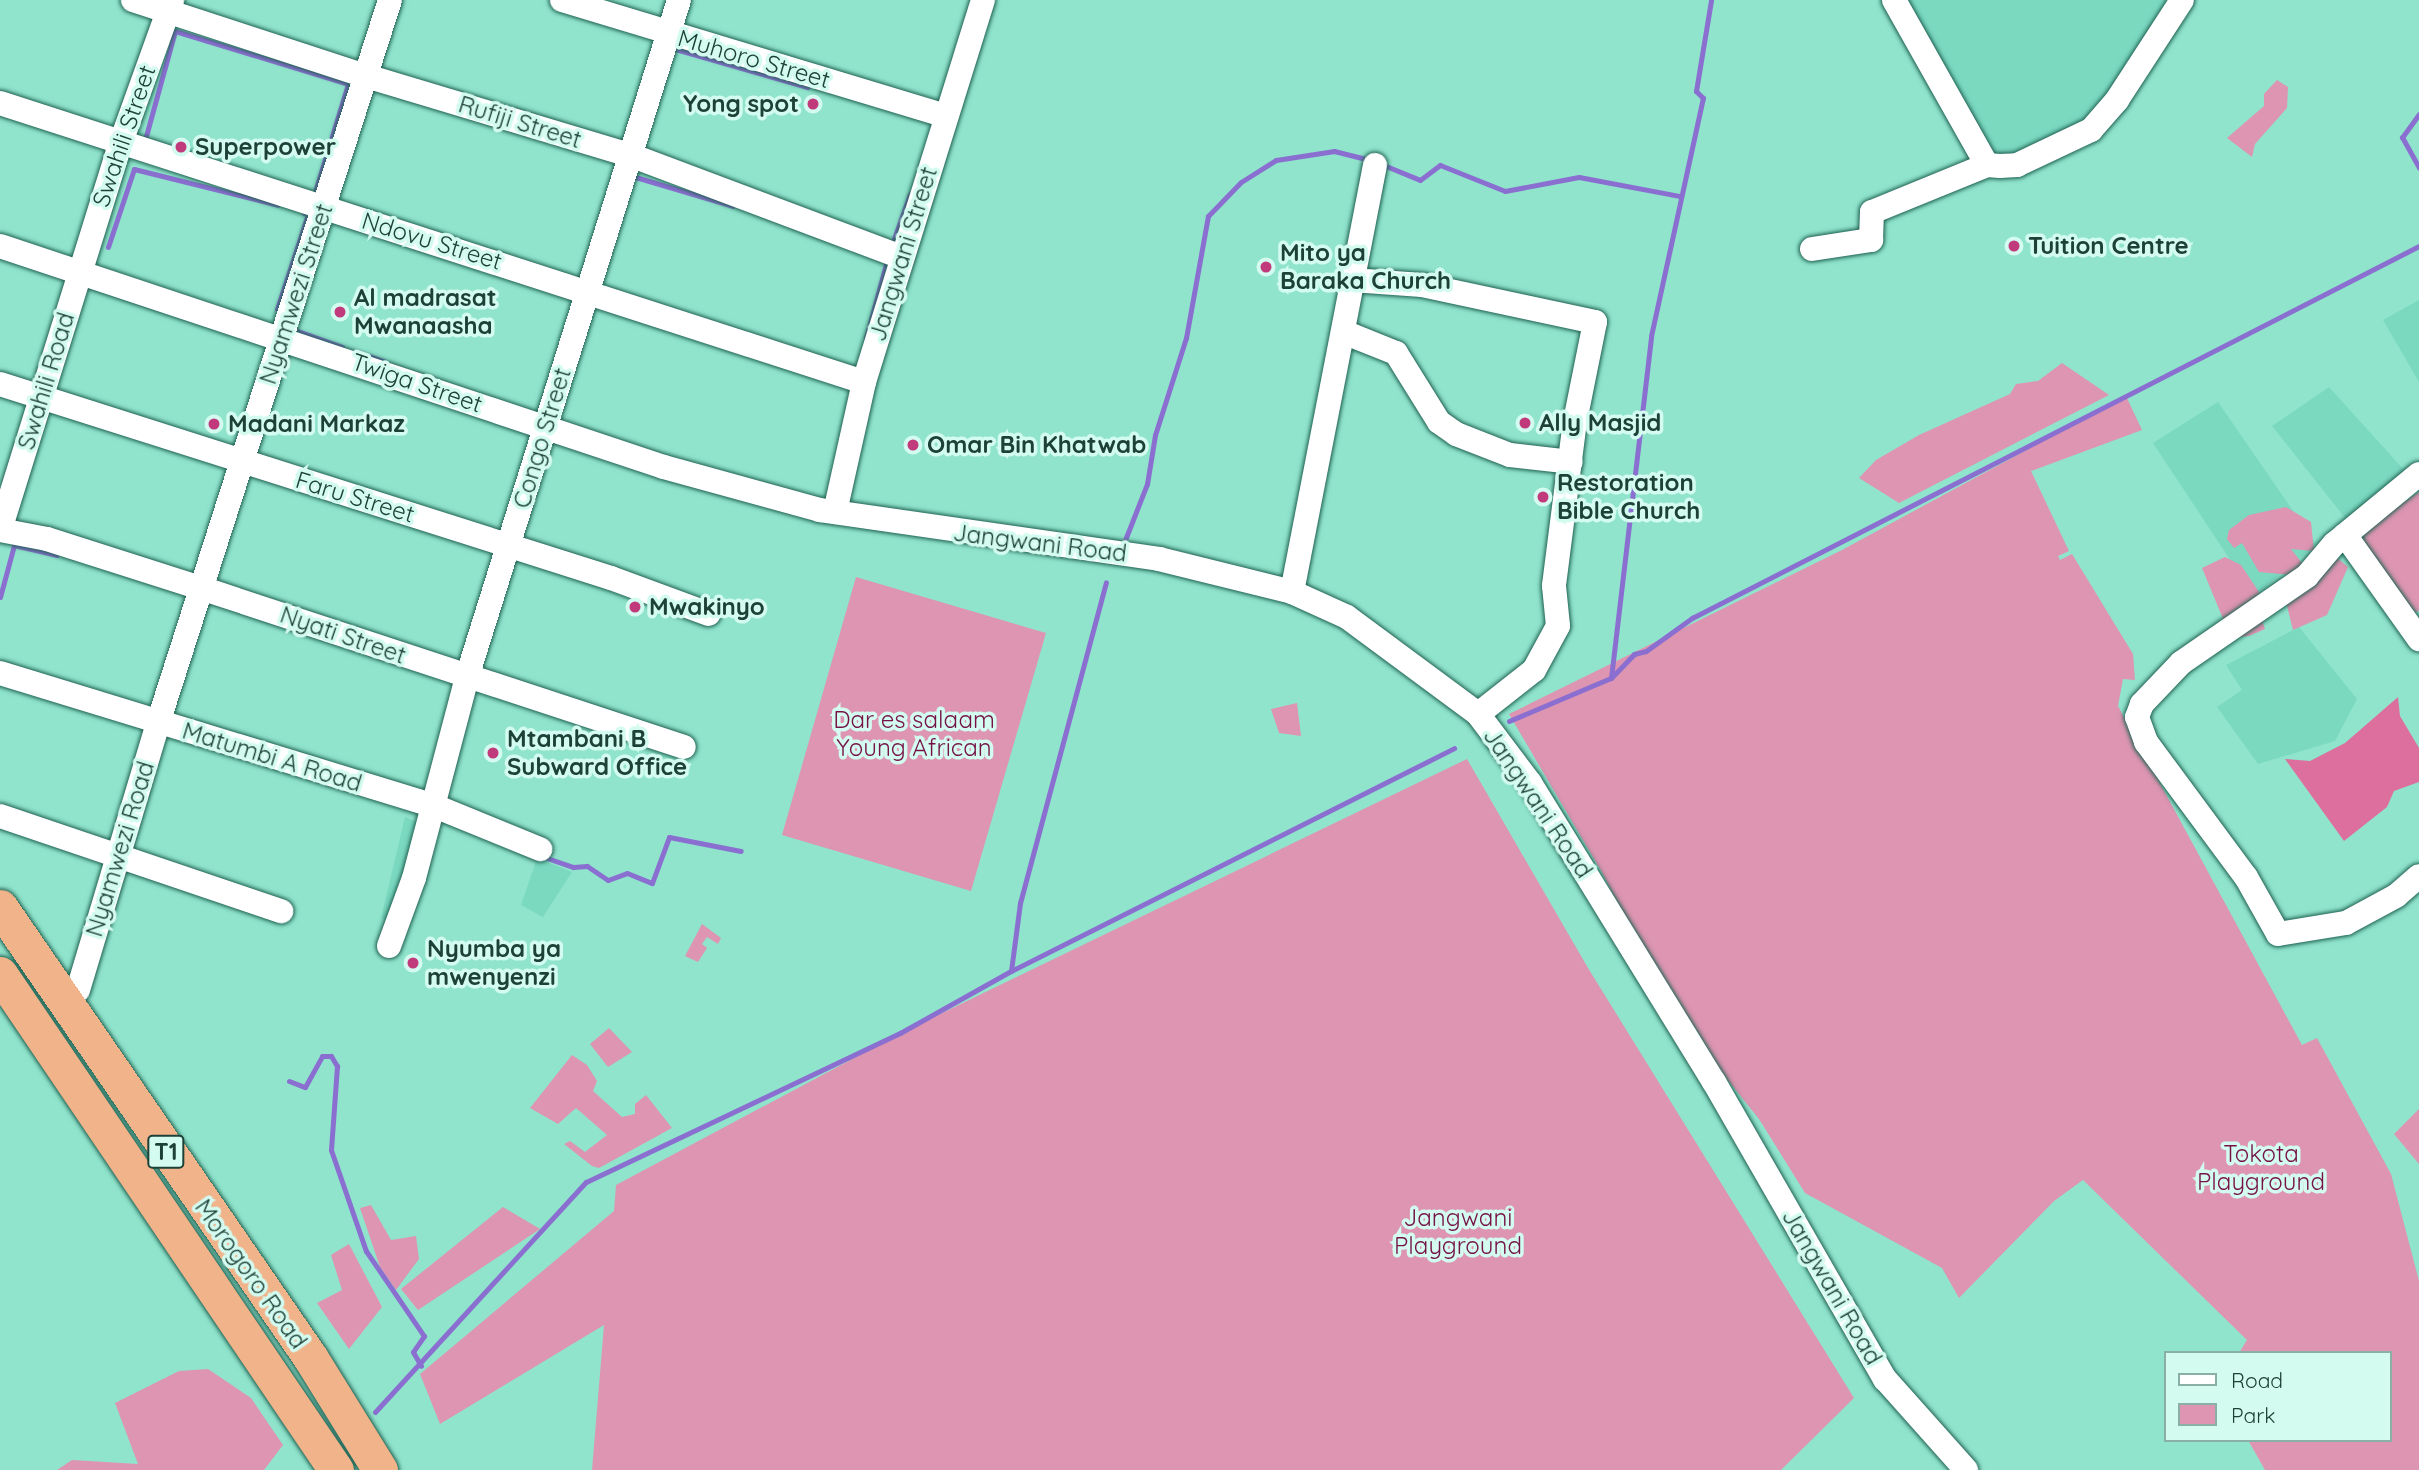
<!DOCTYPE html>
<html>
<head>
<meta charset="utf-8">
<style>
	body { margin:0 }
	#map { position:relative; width:2419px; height:1470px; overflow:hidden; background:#90e4cc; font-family:Quicksand,sans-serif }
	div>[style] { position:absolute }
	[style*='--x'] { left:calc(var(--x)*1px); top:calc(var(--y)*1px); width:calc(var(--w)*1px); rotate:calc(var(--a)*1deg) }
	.built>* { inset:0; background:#7bd9c0 }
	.green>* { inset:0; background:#dd95b1 }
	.forest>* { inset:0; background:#dd6f9e }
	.stream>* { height:5px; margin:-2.5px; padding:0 2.5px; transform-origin:2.5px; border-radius:2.5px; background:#8a6fd1 }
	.roads { filter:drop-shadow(0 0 2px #1f6152) drop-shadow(0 0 2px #1f6152) }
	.minor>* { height:24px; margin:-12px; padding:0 12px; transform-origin:12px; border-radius:12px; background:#fff }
	.highway>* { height:35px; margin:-17.5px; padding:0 17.5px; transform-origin:17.5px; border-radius:17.5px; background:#f1b38a }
	.dots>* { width:19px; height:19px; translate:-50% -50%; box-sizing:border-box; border:4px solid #d3fbef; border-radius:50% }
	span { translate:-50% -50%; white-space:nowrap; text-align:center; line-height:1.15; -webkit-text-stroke:7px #d3fbef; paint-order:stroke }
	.shield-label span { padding:2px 5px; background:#d3fbef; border:2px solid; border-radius:5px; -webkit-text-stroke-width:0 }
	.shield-label { font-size:23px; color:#1d4037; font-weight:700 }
	.street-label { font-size:24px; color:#1d4037 }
	.poi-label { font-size:24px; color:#1d4037; font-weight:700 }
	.right { translate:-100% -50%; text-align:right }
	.left { translate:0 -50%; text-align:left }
	.park-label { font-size:24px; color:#761246 }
	.legend { position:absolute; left:2164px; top:1351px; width:228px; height:91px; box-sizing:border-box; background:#d3fbef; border:2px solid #8ab0a5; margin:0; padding:9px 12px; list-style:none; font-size:21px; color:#1d4037 }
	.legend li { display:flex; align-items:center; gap:14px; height:35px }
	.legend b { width:35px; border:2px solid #8ab0a5 }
</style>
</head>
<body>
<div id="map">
	<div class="built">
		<i style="clip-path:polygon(1898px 0,2168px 0,2106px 98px,2083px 123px,2030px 153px,1995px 158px)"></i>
		<i style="clip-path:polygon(2419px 300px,2419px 382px,2383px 320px)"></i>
		<i style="clip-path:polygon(2329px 387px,2405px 471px,2346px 519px,2272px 426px)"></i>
		<i style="clip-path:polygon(2218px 402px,2316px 544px,2254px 596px,2153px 443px)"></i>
		<i style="clip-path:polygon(2299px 627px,2357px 699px,2335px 741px,2258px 764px,2217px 707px,2242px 690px,2226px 665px)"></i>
		<i style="clip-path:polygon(405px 817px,423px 825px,392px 923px,381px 918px)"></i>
		<i style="clip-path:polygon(537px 858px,572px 872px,543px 917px,521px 905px)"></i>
	</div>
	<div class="green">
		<i style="clip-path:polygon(2277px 80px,2288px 87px,2287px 108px,2255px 144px,2252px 157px,2227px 138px,2264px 106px,2264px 94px)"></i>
		<i style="clip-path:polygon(2062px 363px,2109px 395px,1899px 503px,1859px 478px,1876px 460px,1919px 435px,2010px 394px,2016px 384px,2038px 381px)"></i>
		<i style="clip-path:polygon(2126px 396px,2142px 430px,2031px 471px,2069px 551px,2058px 556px,2060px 560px,2072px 554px,2133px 654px,2135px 680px,2123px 679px,2118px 706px,2302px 1045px,2317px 1038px,2391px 1174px,2419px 1281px,2419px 1470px,2265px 1470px,2248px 1440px,2389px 1440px,2389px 1353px,2239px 1353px,2247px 1340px,2083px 1180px,2054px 1201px,1959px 1298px,1942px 1268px,1805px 1193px,1759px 1119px,1680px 1021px,1601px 871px,1509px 714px,1842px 550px)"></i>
		<i style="clip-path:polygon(2419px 492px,2419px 610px,2416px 613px,2352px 537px)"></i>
		<i style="clip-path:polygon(2286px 507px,2311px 522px,2314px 551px,2291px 549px,2313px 577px,2259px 572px,2242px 543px,2234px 548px,2227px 539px,2229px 530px,2249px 515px)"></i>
		<i style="clip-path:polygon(2329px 551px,2348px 567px,2327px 615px,2293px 630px,2286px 602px)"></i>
		<i style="clip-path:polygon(2225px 557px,2241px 565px,2265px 601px,2259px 611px,2265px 629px,2249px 636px,2231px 638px,2202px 568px)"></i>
		<i style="clip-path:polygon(856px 577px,1046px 633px,971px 891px,782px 835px)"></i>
		<i style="clip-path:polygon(1297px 703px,1301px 736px,1279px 733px,1271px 709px)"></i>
		<i style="clip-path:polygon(1467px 759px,1588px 968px,1854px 1398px,1781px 1470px,592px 1470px,604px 1325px,440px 1424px,420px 1374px,614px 1211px,616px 1185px,901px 1033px)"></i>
		<i style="clip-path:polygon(702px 924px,721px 938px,718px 944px,707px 937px,702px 944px,707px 948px,698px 962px,685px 956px)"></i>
		<i style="clip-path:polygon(609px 1028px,632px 1052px,608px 1067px,590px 1044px)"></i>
		<i style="clip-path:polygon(572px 1055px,587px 1065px,597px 1081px,593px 1091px,622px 1117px,635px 1114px,635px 1104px,646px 1095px,672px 1128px,599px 1168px,592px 1166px,564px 1144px,570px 1141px,585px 1152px,607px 1135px,576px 1108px,558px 1124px,530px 1108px)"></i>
		<i style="clip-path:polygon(2419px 1109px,2419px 1164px,2394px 1134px)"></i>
		<i style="clip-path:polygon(371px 1205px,391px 1240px,416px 1236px,419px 1259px,396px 1290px,380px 1267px,360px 1208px)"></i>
		<i style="clip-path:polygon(503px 1207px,540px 1229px,418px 1310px,401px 1289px)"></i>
		<i style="clip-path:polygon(349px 1244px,382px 1307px,349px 1349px,317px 1303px,342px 1290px,331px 1255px)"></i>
		<i style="clip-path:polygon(208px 1369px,251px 1398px,283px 1445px,264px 1470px,57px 1470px,72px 1460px,138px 1464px,115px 1403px,179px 1371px)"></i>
	</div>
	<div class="forest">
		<i style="clip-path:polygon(2398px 697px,2400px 716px,2419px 748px,2419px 782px,2394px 791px,2387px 807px,2344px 841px,2285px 759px,2310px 761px,2345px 743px)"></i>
	</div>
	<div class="stream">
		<i style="--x:175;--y:31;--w:181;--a:17"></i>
		<i style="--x:348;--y:84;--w:116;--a:107"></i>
		<i style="--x:314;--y:195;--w:178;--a:-164.3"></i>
		<i style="--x:143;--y:147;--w:120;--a:-74.6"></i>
		<i style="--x:672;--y:48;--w:141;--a:16.1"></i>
		<i style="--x:2419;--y:114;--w:29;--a:126"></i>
		<i style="--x:2402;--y:137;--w:35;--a:61"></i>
		<i style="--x:1381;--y:164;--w:42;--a:22.3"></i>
		<i style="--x:1420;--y:180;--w:25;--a:-37"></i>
		<i style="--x:1440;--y:165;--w:70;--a:21.8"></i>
		<i style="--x:1505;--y:191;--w:75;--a:-10.7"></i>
		<i style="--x:1579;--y:177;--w:103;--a:10.7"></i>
		<i style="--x:632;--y:176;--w:105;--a:16.5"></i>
		<i style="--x:108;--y:247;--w:82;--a:-71.6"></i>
		<i style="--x:134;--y:169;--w:148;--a:14"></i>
		<i style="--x:891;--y:247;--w:56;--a:-70.3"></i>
		<i style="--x:277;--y:309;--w:100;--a:-71.9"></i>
		<i style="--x:308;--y:214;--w:4;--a:-166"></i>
		<i style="--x:292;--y:329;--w:53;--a:19.8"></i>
		<i style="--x:866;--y:338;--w:81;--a:-74.9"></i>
		<i style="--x:358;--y:352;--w:29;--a:20"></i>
		<i style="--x:1125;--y:540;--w:60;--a:-68.6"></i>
		<i style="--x:1147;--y:484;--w:50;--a:-80.7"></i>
		<i style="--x:1155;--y:435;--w:102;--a:-72.3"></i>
		<i style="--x:1186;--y:338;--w:124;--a:-79.8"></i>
		<i style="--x:1208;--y:216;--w:47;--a:-45.9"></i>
		<i style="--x:1241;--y:182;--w:41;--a:-32.2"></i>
		<i style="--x:1276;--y:160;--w:59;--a:-8.8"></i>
		<i style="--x:1334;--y:151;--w:36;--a:14"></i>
		<i style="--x:0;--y:597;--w:54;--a:-74.9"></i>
		<i style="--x:14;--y:545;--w:44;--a:13.1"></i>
		<i style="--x:1611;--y:678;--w:344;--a:-83.3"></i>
		<i style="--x:1651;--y:336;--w:244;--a:-77.7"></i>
		<i style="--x:1703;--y:98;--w:10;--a:-135"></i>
		<i style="--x:1696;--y:91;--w:92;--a:-80.6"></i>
		<i style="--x:1509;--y:721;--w:111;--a:-22.9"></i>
		<i style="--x:1611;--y:678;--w:33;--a:-46"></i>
		<i style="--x:1634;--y:654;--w:12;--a:-14"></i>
		<i style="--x:1646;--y:651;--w:57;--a:-35.7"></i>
		<i style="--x:1692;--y:618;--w:817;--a:-27.1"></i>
		<i style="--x:544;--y:857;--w:31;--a:19"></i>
		<i style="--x:573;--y:867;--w:14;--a:-4"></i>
		<i style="--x:587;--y:866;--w:25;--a:34"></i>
		<i style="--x:608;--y:880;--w:20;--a:-20"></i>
		<i style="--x:627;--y:873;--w:27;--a:22"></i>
		<i style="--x:652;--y:883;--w:49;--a:-69.7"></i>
		<i style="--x:669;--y:837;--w:73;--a:11"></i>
		<i style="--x:1011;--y:971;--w:69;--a:-82.5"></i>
		<i style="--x:1020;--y:903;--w:332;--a:-75"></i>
		<i style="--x:289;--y:1081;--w:17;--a:21"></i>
		<i style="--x:305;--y:1087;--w:35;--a:-61"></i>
		<i style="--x:322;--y:1056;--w:9;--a:0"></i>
		<i style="--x:331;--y:1056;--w:12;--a:59"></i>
		<i style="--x:337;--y:1066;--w:84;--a:94.1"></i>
		<i style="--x:331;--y:1150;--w:107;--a:70.9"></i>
		<i style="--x:366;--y:1251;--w:103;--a:55.7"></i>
		<i style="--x:424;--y:1336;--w:19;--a:125"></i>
		<i style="--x:413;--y:1352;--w:16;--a:60"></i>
		<i style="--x:375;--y:1412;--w:312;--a:-47.5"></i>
		<i style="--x:586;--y:1182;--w:348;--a:-25.4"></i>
		<i style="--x:900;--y:1033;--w:127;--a:-29.2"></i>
		<i style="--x:1011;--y:971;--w:496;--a:-26.7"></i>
	</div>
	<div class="roads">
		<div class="minor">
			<i style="--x:133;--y:0;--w:245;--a:18.1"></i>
			<i style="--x:366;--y:76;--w:276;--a:16.7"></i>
			<i style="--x:630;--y:155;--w:290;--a:20.6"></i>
			<i style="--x:562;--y:0;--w:401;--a:16.8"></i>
			<i style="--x:1894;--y:0;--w:189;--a:60.6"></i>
			<i style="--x:1987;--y:165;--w:13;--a:4"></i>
			<i style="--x:2000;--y:166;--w:17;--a:-3"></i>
			<i style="--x:2017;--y:165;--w:82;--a:-25.3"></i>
			<i style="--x:2091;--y:130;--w:40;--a:-49"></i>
			<i style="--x:2117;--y:100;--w:119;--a:-57"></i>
			<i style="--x:0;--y:103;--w:908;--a:17.9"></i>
			<i style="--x:0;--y:246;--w:700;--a:18.41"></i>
			<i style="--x:664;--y:467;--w:162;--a:15.4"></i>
			<i style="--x:820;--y:510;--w:343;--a:8.2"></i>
			<i style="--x:1159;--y:559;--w:137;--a:13.9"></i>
			<i style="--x:1292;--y:592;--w:60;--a:24.4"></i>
			<i style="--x:1347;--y:617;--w:163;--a:36.5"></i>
			<i style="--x:1478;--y:714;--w:86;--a:53"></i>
			<i style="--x:1530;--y:783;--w:351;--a:58.4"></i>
			<i style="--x:1714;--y:1082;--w:343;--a:60.1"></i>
			<i style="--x:1885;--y:1379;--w:122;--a:48.3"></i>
			<i style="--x:1812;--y:249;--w:60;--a:-8.7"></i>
			<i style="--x:1871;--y:240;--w:28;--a:-88"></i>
			<i style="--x:1872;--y:212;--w:124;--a:-22.2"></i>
			<i style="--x:1352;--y:280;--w:70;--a:4.1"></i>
			<i style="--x:1422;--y:285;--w:177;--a:12.1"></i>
			<i style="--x:1595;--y:322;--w:101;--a:101.4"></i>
			<i style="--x:1575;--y:421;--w:166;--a:97.3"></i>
			<i style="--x:1554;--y:586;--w:40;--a:84.3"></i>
			<i style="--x:1558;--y:626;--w:50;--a:118.6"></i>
			<i style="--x:1534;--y:670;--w:71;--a:141.8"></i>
			<i style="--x:1346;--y:333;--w:54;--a:21.8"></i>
			<i style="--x:1396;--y:353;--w:81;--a:58.1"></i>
			<i style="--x:1439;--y:422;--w:21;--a:35"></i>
			<i style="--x:1456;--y:434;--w:58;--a:21.3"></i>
			<i style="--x:1510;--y:455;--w:61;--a:6.5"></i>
			<i style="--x:0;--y:384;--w:641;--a:17.62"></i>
			<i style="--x:611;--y:578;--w:104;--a:20.2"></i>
			<i style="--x:2419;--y:474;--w:110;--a:140.5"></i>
			<i style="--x:2334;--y:544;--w:42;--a:130.2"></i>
			<i style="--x:2307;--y:576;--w:153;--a:145.4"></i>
			<i style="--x:2181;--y:663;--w:57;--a:133.6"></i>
			<i style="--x:2142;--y:704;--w:14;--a:111"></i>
			<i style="--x:2137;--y:717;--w:27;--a:70"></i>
			<i style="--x:2146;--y:742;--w:168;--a:53.5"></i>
			<i style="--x:2246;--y:877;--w:65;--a:60.7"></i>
			<i style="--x:2278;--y:934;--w:69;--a:-9.2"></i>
			<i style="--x:2346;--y:923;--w:57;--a:-28.4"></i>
			<i style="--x:2396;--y:896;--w:30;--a:-41"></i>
			<i style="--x:835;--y:512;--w:133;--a:-77.4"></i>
			<i style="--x:864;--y:382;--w:400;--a:-72.7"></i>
			<i style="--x:0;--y:530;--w:48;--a:10.8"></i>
			<i style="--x:47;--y:539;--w:165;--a:17.7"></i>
			<i style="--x:204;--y:589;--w:505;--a:18.22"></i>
			<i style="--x:0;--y:530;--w:406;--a:-72.7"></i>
			<i style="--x:121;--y:142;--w:151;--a:-70.2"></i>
			<i style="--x:2345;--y:535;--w:128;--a:54.6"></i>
			<i style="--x:1292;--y:592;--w:435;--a:-79"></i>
			<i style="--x:0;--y:673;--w:452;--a:17"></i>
			<i style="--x:432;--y:805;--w:117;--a:22.2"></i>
			<i style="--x:0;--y:816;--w:297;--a:18.7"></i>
			<i style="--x:389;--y:946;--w:72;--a:-69.8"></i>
			<i style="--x:414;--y:878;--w:208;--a:-75.2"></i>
			<i style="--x:467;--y:677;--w:709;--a:-72.61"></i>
			<i style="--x:78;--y:990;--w:279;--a:-73.3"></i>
			<i style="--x:158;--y:723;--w:759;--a:-72.21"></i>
		</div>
		<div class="highway">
			<i style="--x:0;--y:907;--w:546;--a:55.44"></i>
			<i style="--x:310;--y:1357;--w:133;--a:58.2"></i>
			<i style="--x:0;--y:974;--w:599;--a:55.89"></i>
		</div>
	</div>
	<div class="dots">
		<i style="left:813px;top:104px;background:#c13b7c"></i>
		<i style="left:181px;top:147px;background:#c13b7c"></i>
		<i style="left:2014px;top:246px;background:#c13b7c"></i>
		<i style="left:1266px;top:267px;background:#c13b7c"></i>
		<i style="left:340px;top:312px;background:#c13b7c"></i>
		<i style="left:1525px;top:423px;background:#c13b7c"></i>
		<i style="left:214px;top:424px;background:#c13b7c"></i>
		<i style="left:913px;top:445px;background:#c13b7c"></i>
		<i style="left:1543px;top:497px;background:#c13b7c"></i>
		<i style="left:635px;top:607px;background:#c13b7c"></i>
		<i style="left:493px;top:753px;background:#c13b7c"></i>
		<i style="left:413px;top:963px;background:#c13b7c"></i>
	</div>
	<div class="shield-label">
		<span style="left:166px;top:1152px">T1</span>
	</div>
	<div class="street-label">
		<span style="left:754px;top:59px;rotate:16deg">Muhoro Street</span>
		<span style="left:520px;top:122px;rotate:17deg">Rufiji Street</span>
		<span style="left:124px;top:136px;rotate:-71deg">Swahili Street</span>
		<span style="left:432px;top:241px;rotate:17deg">Ndovu Street</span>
		<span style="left:903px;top:254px;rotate:-73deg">Jangwani Street</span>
		<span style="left:296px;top:294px;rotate:-72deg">Nyamwezi Street</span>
		<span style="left:46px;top:381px;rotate:-73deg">Swahili Road</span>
		<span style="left:417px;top:383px;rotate:19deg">Twiga Street</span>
		<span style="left:542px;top:438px;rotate:-73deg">Congo Street</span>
		<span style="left:355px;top:497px;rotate:17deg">Faru Street</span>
		<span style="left:1040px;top:543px;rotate:7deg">Jangwani Road</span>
		<span style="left:343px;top:635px;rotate:19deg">Nyati Street</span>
		<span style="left:272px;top:757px;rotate:17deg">Matumbi A Road</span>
		<span style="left:1538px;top:803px;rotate:56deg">Jangwani Road</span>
		<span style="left:120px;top:849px;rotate:-73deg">Nyamwezi Road</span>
		<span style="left:251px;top:1274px;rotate:55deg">Morogoro Road</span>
		<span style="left:1832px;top:1287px;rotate:60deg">Jangwani Road</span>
	</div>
	<div class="poi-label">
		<span class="right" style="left:799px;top:104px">Yong spot</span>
		<span class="left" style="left:195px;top:147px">Superpower</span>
		<span class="left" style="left:2028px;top:246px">Tuition Centre</span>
		<span class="left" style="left:1280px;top:267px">Mito ya<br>Baraka Church</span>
		<span class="left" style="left:354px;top:312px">Al madrasat<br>Mwanaasha</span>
		<span class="left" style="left:1539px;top:423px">Ally Masjid</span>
		<span class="left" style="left:228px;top:424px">Madani Markaz</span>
		<span class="left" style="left:927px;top:445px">Omar Bin Khatwab</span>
		<span class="left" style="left:1557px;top:497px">Restoration<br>Bible Church</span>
		<span class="left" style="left:649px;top:607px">Mwakinyo</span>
		<span class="left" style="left:507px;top:753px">Mtambani B<br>Subward Office</span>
		<span class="left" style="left:427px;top:963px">Nyumba ya<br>mwenyenzi</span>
	</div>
	<div class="park-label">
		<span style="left:914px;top:734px">Dar es salaam<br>Young African</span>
		<span style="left:2261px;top:1168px">Tokota<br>Playground</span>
		<span style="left:1458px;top:1232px">Jangwani<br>Playground</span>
	</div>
	<ul class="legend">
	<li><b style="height:9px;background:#fff"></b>Road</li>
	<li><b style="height:19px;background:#dd95b1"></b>Park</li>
	</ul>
</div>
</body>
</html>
